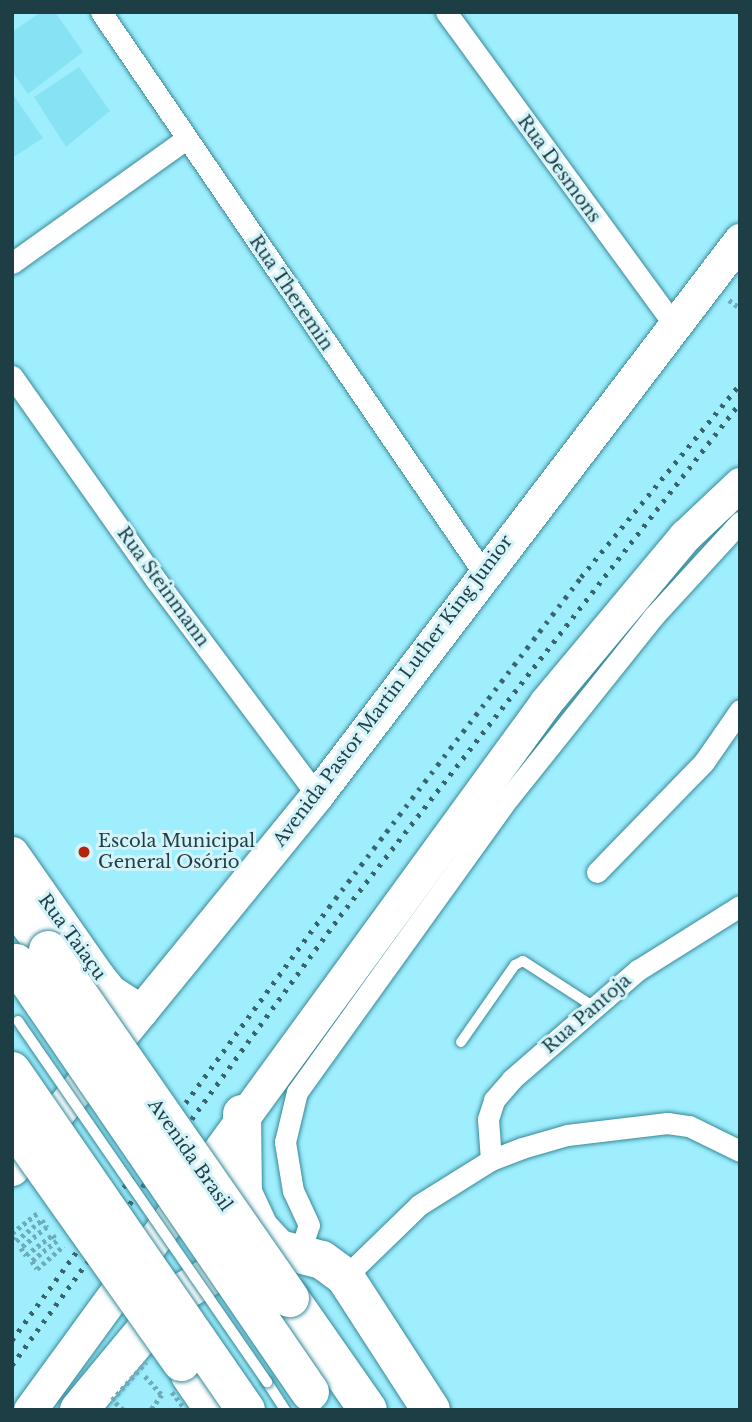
<!DOCTYPE html>
<html>
<head>
<meta charset="utf-8">
<style>
	body { margin:0 }
	#map { position:relative; width:752px; height:1422px; overflow:hidden; background:#9eeefe; font-family:"Libre Baskerville",serif }
	div>[style] { position:absolute }
	[style*='--x'] { left:calc(var(--x)*1px); top:calc(var(--y)*1px); width:calc(var(--w)*1px); rotate:calc(var(--a)*1deg) }
	.built>* { inset:0; background:#87e3f4 }
	.path>* { height:4.5px; margin-top:-2.25px; transform-origin:0; background:repeating-linear-gradient(90deg,#6eacb9 0 3.5px,transparent 0 7px) }
	.roads { filter:drop-shadow(0 0 2px #388a99) drop-shadow(0 0 2px #388a99) }
	.lane>* { height:10px; margin:-5px; padding:0 5px; transform-origin:5px; border-radius:5px; background:#fff }
	.street>* { height:21px; margin:-10.5px; padding:0 10.5px; transform-origin:10.5px; border-radius:10.5px; background:#fff }
	.primary>* { height:33px; margin:-16.5px; padding:0 16.5px; transform-origin:16.5px; border-radius:16.5px; background:#fff }
	.highway>* { height:38px; margin:-19px; padding:0 19px; transform-origin:19px; border-radius:19px; background:#fff }
	.rail>* { height:5px; margin-top:-2.5px; transform-origin:0; background:repeating-linear-gradient(90deg,#39646d 0 3.5px,transparent 0 10.5px) }
	.path-bridge>* { height:4.5px; margin-top:-2.25px; transform-origin:0; background:repeating-linear-gradient(90deg,#6eacb9 0 3.5px,transparent 0 7px) }
	.bridges { filter:drop-shadow(0 0 2px #388a99) drop-shadow(0 0 2px #388a99) }
	.lane-bridge>* { height:10px; margin:-5px; padding:0 5px; transform-origin:5px; border-radius:5px; background:#fff }
	.highway-bridge>* { height:38px; margin:-19px; padding:0 19px; transform-origin:19px; border-radius:19px; background:#fff }
	.dots>* { width:19px; height:19px; translate:-50% -50%; box-sizing:border-box; border:4px solid #d4f3f9; border-radius:50% }
	span { translate:-50% -50%; white-space:nowrap; text-align:center; line-height:1.15; -webkit-text-stroke:6px #d4f3f9; paint-order:stroke }
	.street-label { font-size:18px; color:#1d3e45 }
	.poi-label { font-size:18px; color:#1d3e45 }
	.left { translate:0 -50%; text-align:left }
	.frame { position:absolute; inset:0; border:14px solid #1d3e45; pointer-events:none }
</style>
</head>
<body>
<div id="map">
	<div class="built">
		<i style="clip-path:polygon(41px 12px,55px 12px,83px 52px,28px 94px,12px 71px,12px 32px)"></i>
		<i style="clip-path:polygon(79px 67px,110px 111px,66px 147px,34px 97px)"></i>
		<i style="clip-path:polygon(12px 93px,43px 138px,12px 158px)"></i>
	</div>
	<div class="path">
		<i style="--x:729;--y:300;--w:14;--a:36"></i>
		<i style="--x:12;--y:1237;--w:6;--a:45"></i>
		<i style="--x:16;--y:1241;--w:33;--a:-39"></i>
		<i style="--x:42;--y:1220;--w:9;--a:54"></i>
		<i style="--x:47;--y:1227;--w:33;--a:141"></i>
		<i style="--x:21;--y:1248;--w:9;--a:54"></i>
		<i style="--x:26;--y:1255;--w:34;--a:-37"></i>
		<i style="--x:53;--y:1235;--w:7;--a:56"></i>
		<i style="--x:57;--y:1241;--w:32;--a:141"></i>
		<i style="--x:32;--y:1261;--w:9;--a:58"></i>
		<i style="--x:37;--y:1269;--w:35;--a:-41"></i>
		<i style="--x:145;--y:1376;--w:25;--a:48"></i>
		<i style="--x:162;--y:1395;--w:19;--a:126"></i>
	</div>
	<div class="roads">
		<div class="lane">
			<i style="--x:461;--y:1042;--w:94;--a:-55"></i>
			<i style="--x:515;--y:965;--w:9;--a:-27"></i>
			<i style="--x:523;--y:961;--w:85;--a:32.9"></i>
			<i style="--x:267;--y:1382;--w:33;--a:57"></i>
		</div>
		<div class="street">
			<i style="--x:101;--y:12;--w:678;--a:55.7"></i>
			<i style="--x:446;--y:12;--w:387;--a:53.9"></i>
			<i style="--x:12;--y:263;--w:214;--a:-35.5"></i>
			<i style="--x:12;--y:376;--w:250;--a:54.8"></i>
			<i style="--x:156;--y:580;--w:269;--a:53.2"></i>
			<i style="--x:597;--y:872;--w:153;--a:-45.8"></i>
			<i style="--x:704;--y:762;--w:63;--a:-55.3"></i>
			<i style="--x:491;--y:1160;--w:41;--a:-94.2"></i>
			<i style="--x:488;--y:1119;--w:20;--a:-72"></i>
			<i style="--x:494;--y:1100;--w:28;--a:-49"></i>
			<i style="--x:512;--y:1079;--w:167;--a:-40.9"></i>
			<i style="--x:638;--y:970;--w:120;--a:-32.1"></i>
			<i style="--x:300;--y:1252;--w:28;--a:-72"></i>
			<i style="--x:309;--y:1225;--w:38;--a:-115"></i>
			<i style="--x:293;--y:1191;--w:50;--a:-99.3"></i>
			<i style="--x:285;--y:1142;--w:51;--a:-76.5"></i>
			<i style="--x:297;--y:1092;--w:353;--a:-54.3"></i>
			<i style="--x:503;--y:805;--w:241;--a:-51.4"></i>
			<i style="--x:653;--y:617;--w:129;--a:-47.5"></i>
			<i style="--x:345;--y:1277;--w:103;--a:-44.2"></i>
			<i style="--x:419;--y:1205;--w:85;--a:-32"></i>
			<i style="--x:491;--y:1160;--w:33;--a:-21"></i>
			<i style="--x:522;--y:1148;--w:47;--a:-16.1"></i>
			<i style="--x:567;--y:1135;--w:101;--a:-6.8"></i>
			<i style="--x:667;--y:1123;--w:22;--a:8"></i>
			<i style="--x:689;--y:1126;--w:57;--a:26.1"></i>
		</div>
		<div class="primary">
			<i style="--x:12;--y:853;--w:150;--a:55"></i>
			<i style="--x:98;--y:976;--w:19;--a:51"></i>
			<i style="--x:110;--y:991;--w:37;--a:33"></i>
			<i style="--x:12;--y:1169;--w:483;--a:-50.8"></i>
			<i style="--x:317;--y:795;--w:698;--a:-52.69"></i>
			<i style="--x:30;--y:1410;--w:876;--a:-53.91"></i>
			<i style="--x:546;--y:702;--w:217;--a:-50.1"></i>
			<i style="--x:685;--y:536;--w:76;--a:-43.4"></i>
		</div>
		<div class="highway">
			<i style="--x:12;--y:900;--w:62;--a:54.2"></i>
			<i style="--x:242;--y:1114;--w:79;--a:89.3"></i>
			<i style="--x:243;--y:1193;--w:40;--a:65"></i>
			<i style="--x:260;--y:1229;--w:25;--a:47"></i>
			<i style="--x:290;--y:1298;--w:136;--a:55.1"></i>
			<i style="--x:190;--y:1375;--w:42;--a:55.6"></i>
			<i style="--x:79;--y:1410;--w:121;--a:-50.4"></i>
			<i style="--x:156;--y:1317;--w:38;--a:-43"></i>
			<i style="--x:184;--y:1291;--w:74;--a:-30"></i>
			<i style="--x:248;--y:1254;--w:31;--a:-9"></i>
			<i style="--x:279;--y:1249;--w:44;--a:14.3"></i>
			<i style="--x:322;--y:1260;--w:29;--a:36"></i>
			<i style="--x:345;--y:1277;--w:158;--a:57.1"></i>
		</div>
	</div>
	<div class="rail">
		<i style="--x:12;--y:1340;--w:537;--a:-53.79"></i>
		<i style="--x:329;--y:907;--w:415;--a:-52.6"></i>
		<i style="--x:581;--y:577;--w:250;--a:-50.5"></i>
		<i style="--x:12;--y:1365;--w:556;--a:-53.85"></i>
		<i style="--x:340;--y:916;--w:651;--a:-52.06"></i>
	</div>
	<div class="path-bridge">
		<i style="--x:12;--y:1233;--w:34;--a:-38"></i>
		<i style="--x:172;--y:1392;--w:23;--a:52"></i>
		<i style="--x:123;--y:1410;--w:15;--a:-138"></i>
		<i style="--x:112;--y:1400;--w:51;--a:-48.2"></i>
	</div>
	<div class="bridges">
		<div class="lane-bridge">
			<i style="--x:18;--y:1021;--w:439;--a:55.4"></i>
		</div>
		<div class="highway-bridge">
			<i style="--x:48;--y:950;--w:424;--a:55.2"></i>
			<i style="--x:16;--y:963;--w:520;--a:55.58"></i>
			<i style="--x:12;--y:1071;--w:412;--a:55.4"></i>
			<i style="--x:12;--y:1123;--w:293;--a:54.7"></i>
		</div>
	</div>
	<div class="dots">
		<i style="left:84px;top:852px;background:#b2240e"></i>
	</div>
	<div class="street-label">
		<span style="left:559px;top:169px;rotate:54deg">Rua Desmons</span>
		<span style="left:291px;top:293px;rotate:56deg">Rua Theremin</span>
		<span style="left:163px;top:587px;rotate:54deg">Rua Steinmann</span>
		<span style="left:393px;top:691px;rotate:-53deg">Avenida Pastor Martin Luther King Junior</span>
		<span style="left:72px;top:937px;rotate:54deg">Rua Taiaçu</span>
		<span style="left:587px;top:1014px;rotate:-41deg">Rua Pantoja</span>
		<span style="left:190px;top:1155px;rotate:55deg">Avenida Brasil</span>
	</div>
	<div class="poi-label">
		<span class="left" style="left:98px;top:852px">Escola Municipal<br>General Osório</span>
	</div>
	<div class="frame"></div>
</div>
</body>
</html>
